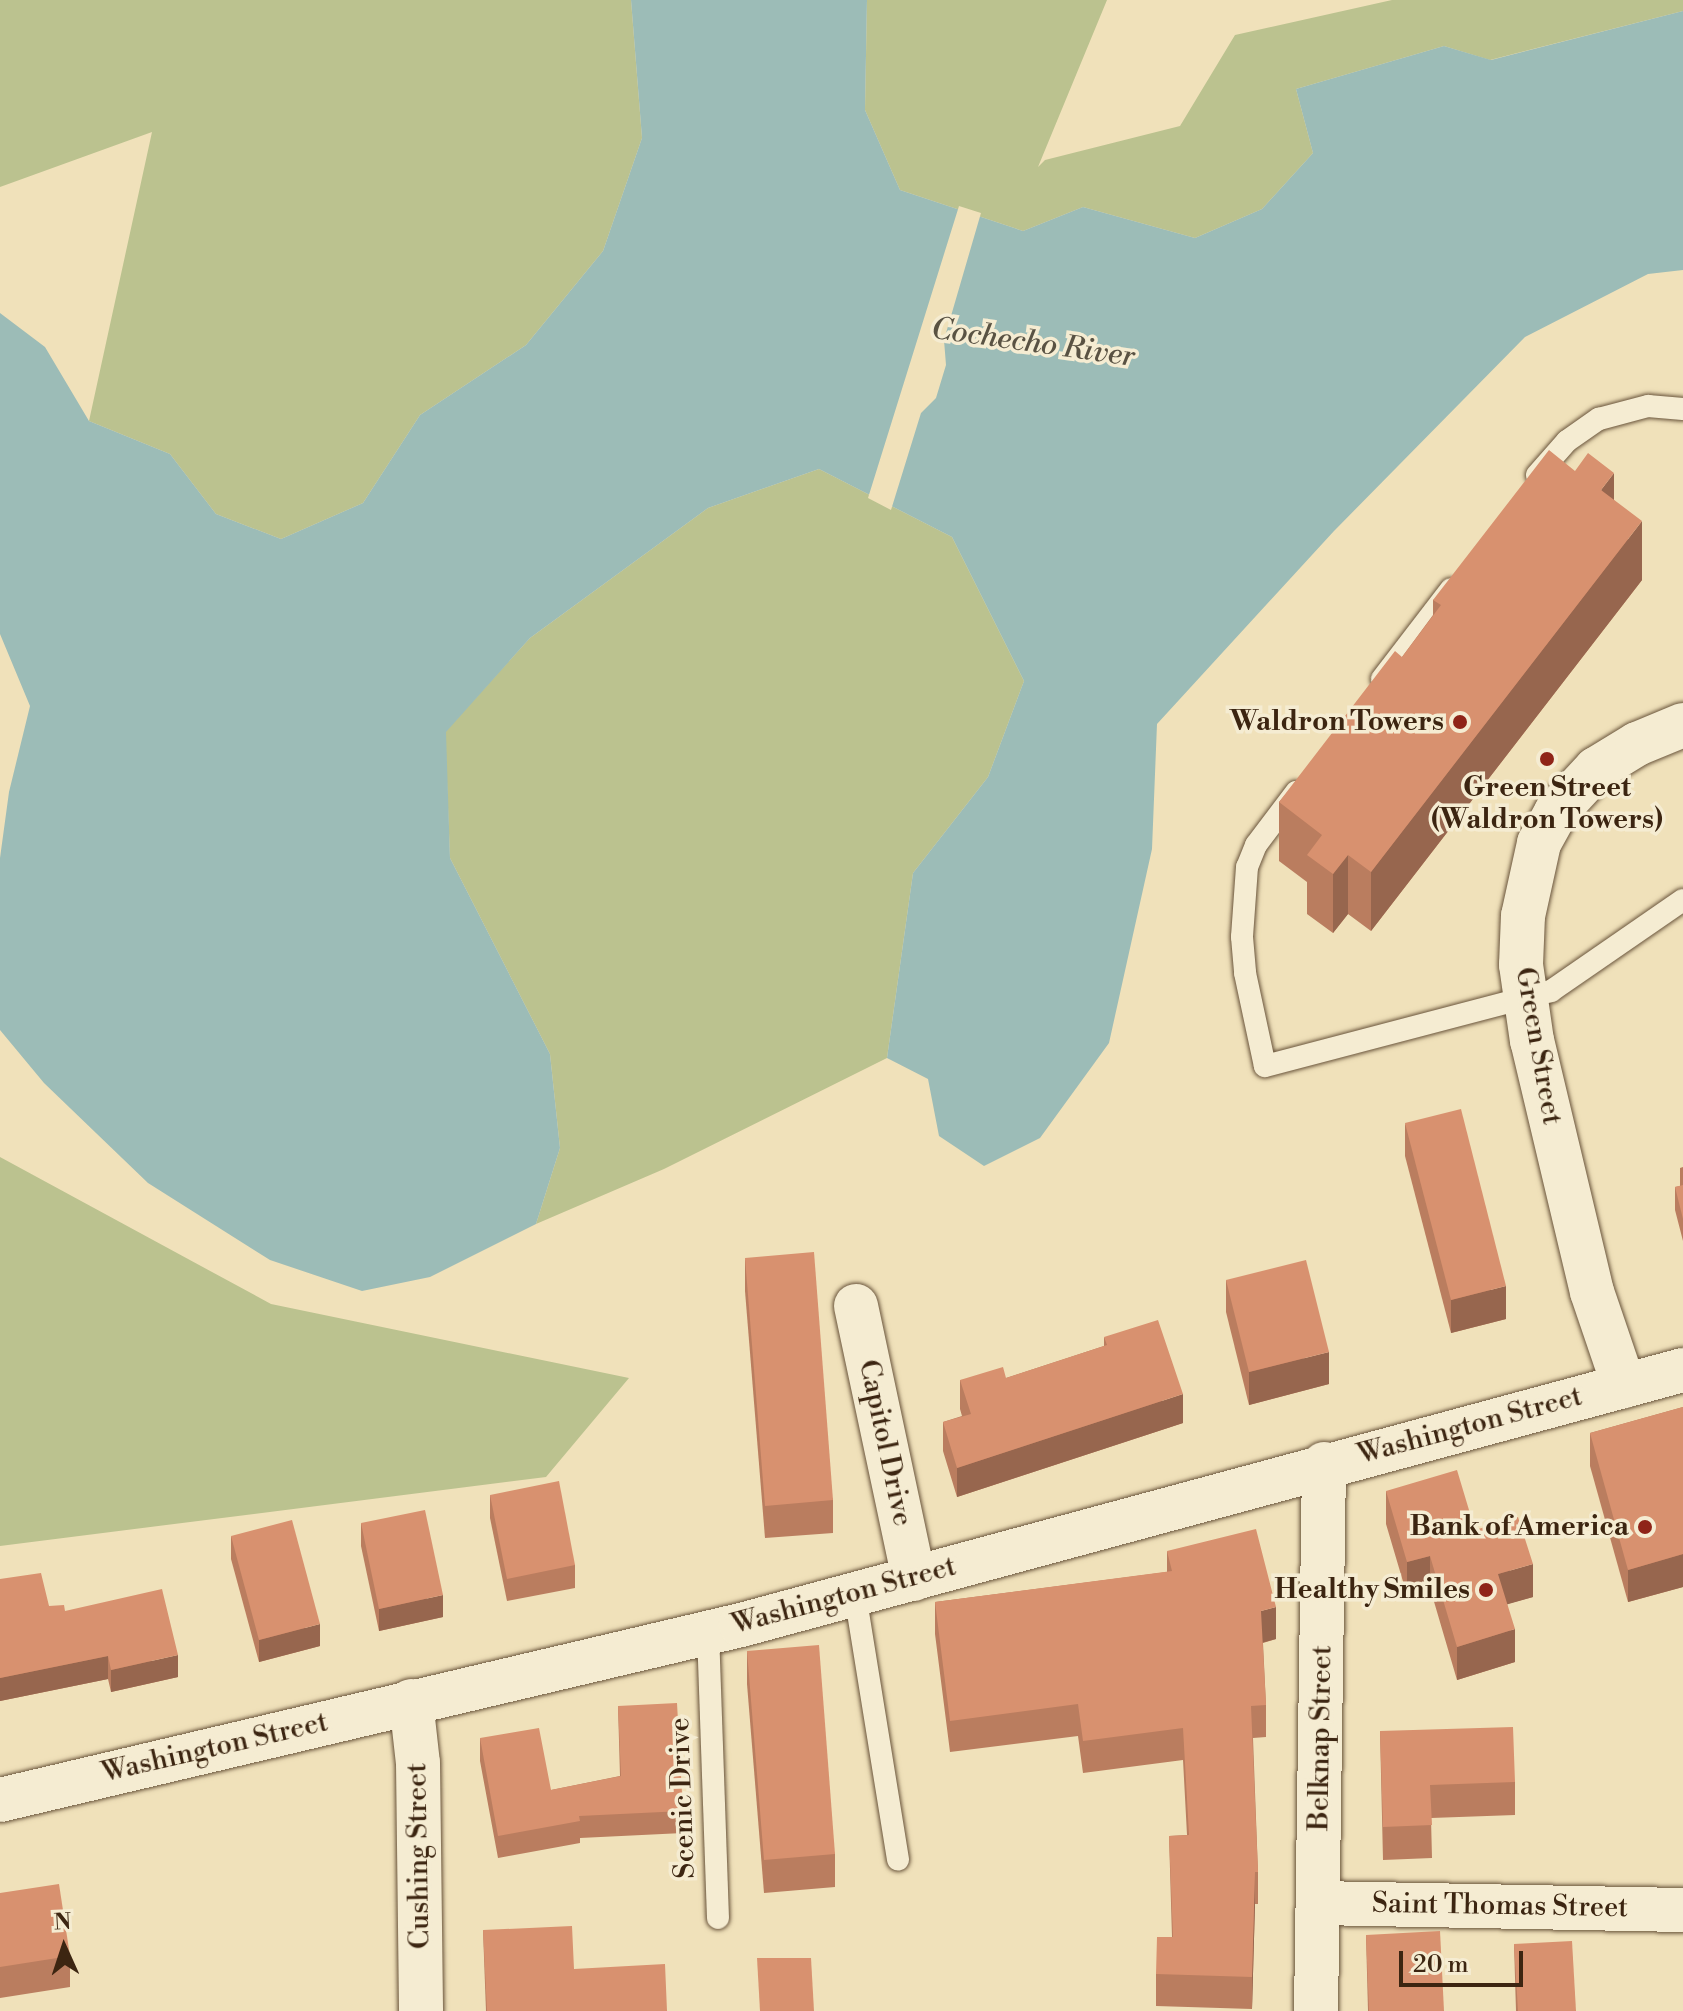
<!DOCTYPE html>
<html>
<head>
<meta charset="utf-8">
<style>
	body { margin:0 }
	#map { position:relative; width:1683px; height:2011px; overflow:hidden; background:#f0e1ba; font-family:"Libre Bodoni",serif }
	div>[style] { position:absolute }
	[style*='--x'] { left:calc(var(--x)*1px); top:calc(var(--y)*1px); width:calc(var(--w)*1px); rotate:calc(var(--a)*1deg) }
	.green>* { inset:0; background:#bbc28f }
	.water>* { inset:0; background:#9cbcb7 }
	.pier>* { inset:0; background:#f0e1ba }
	.roads { filter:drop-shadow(0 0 2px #69543b) drop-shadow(0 0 2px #69543b) }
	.lane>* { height:22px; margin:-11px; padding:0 11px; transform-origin:11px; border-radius:11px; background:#f5ecd2 }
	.street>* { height:44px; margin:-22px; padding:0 22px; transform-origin:22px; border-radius:22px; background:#f5ecd2 }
	.secondary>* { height:44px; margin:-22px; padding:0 22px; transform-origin:22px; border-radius:22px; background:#f5ecd2 }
	.wall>* { inset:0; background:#ba7d5f }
	.shaded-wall>* { inset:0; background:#97664e }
	.building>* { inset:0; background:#d8916f }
	.dots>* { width:22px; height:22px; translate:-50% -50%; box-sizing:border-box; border:4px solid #f5ecd2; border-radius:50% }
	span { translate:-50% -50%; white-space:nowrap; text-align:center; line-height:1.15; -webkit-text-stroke:7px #f5ecd2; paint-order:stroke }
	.poi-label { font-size:28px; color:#3c2511; font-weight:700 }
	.right { translate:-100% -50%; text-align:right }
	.street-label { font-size:28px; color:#3c2511 }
	.water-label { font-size:30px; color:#595243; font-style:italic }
	.north { position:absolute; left:24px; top:1907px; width:80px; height:80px; -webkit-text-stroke:6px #f5ecd2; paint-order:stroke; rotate:357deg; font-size:22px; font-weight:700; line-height:32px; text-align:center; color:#3c2511 }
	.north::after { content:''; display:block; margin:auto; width:28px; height:36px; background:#3c2511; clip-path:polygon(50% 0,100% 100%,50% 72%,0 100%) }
	.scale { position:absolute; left:1399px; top:1951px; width:124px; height:36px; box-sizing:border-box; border:4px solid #3c2511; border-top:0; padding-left:10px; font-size:24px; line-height:28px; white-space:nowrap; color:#3c2511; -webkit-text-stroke:6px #f5ecd2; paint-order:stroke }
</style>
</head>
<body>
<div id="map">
	<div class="green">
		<i style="clip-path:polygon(0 0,631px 0,642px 138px,603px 251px,526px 345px,420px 415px,363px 503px,281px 539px,216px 514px,170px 454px,89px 421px,152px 132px,0 187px)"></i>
		<i style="clip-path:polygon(867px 0,1107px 0,1038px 167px,1045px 160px,1180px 126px,1235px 35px,1392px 0,1683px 0,1683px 11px,1490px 60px,1444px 46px,1296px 89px,1313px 153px,1262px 209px,1195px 238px,1083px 207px,1023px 231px,900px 190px,865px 110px)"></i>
		<i style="clip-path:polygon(819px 469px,952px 537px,1024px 681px,988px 777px,913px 873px,887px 1058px,664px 1169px,536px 1224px,560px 1148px,550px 1054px,450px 858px,445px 732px,530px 638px,708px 508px)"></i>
		<i style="clip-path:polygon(0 1157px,271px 1304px,629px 1378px,546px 1477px,0 1546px)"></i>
	</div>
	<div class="water">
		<i style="clip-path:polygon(631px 0,867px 0,865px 110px,900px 190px,1023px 231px,1083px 207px,1195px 238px,1262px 209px,1313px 153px,1296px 89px,1444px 46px,1491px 60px,1683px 11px,1683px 270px,1648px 274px,1525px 337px,1334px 531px,1157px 724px,1152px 849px,1109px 1043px,1040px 1138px,984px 1166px,939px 1136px,928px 1079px,887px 1058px,913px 873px,988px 777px,1024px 681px,952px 537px,819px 469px,708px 508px,530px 638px,446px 732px,450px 858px,550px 1054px,560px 1148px,536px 1224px,430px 1277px,362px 1291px,270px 1260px,148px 1183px,44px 1083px,0 1030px,0 858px,9px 792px,30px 706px,0 634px,0 313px,45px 347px,89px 421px,170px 454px,216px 514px,281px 539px,363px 503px,420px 415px,526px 345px,603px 251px,642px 138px)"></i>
	</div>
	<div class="pier">
		<i style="clip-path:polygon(959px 206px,981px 213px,944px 340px,946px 365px,936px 398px,921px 413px,891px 510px,868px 498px)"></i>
	</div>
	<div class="roads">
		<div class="lane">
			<i style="--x:1537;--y:475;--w:45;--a:-48.6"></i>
			<i style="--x:1567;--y:441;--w:39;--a:-35"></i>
			<i style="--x:1599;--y:419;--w:51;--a:-14.9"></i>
			<i style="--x:1648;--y:406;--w:35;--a:5"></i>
			<i style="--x:1382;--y:679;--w:113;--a:-52.5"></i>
			<i style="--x:1296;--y:792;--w:66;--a:127"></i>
			<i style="--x:1256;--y:845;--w:24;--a:112"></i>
			<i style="--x:1247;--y:867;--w:70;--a:94.1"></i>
			<i style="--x:1242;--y:937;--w:36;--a:85"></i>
			<i style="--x:1245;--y:973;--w:95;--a:77.9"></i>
			<i style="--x:1265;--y:1066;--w:296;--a:-14.7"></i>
			<i style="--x:1551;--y:991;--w:160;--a:-34.6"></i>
			<i style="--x:855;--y:1594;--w:269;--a:80.8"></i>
			<i style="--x:708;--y:1632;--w:286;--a:88"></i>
		</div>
		<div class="street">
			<i style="--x:856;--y:1306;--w:279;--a:78"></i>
			<i style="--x:1624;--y:1386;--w:99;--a:-108.8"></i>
			<i style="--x:1592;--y:1292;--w:258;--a:-103.4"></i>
			<i style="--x:1532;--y:1041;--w:77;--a:-98.2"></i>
			<i style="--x:1521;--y:965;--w:49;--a:-87.7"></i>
			<i style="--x:1523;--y:916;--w:75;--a:-77.6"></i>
			<i style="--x:1539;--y:843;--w:35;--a:-61"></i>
			<i style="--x:1556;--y:812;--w:59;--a:-47.1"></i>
			<i style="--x:1596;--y:769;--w:48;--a:-31.4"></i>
			<i style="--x:1637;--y:744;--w:50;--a:-22.4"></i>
			<i style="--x:411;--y:1701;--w:62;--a:83.6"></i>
			<i style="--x:418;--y:1763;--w:248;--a:89.3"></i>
			<i style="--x:1318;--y:1903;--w:365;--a:1.1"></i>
			<i style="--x:1316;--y:2011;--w:547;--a:-89.16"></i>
		</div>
		<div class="secondary">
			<i style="--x:0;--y:1800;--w:761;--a:-13.29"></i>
			<i style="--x:741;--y:1625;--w:976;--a:-15.15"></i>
		</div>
	</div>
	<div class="wall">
		<i style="clip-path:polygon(1614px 500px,1642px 580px,1371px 931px,1348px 914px,1333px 933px,1307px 914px,1307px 882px,1279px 861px,1279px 802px,1402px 657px,1433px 615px,1433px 600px)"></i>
		<i style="clip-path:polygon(1405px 1123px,1506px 1319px,1451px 1333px,1405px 1156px)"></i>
		<i style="clip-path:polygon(1683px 1167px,1683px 1241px,1675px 1210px,1675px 1187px,1680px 1186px,1680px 1168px)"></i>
		<i style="clip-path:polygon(745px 1258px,833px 1500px,833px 1533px,765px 1538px,745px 1291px)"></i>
		<i style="clip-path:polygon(1226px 1280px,1329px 1384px,1249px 1405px,1226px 1312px)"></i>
		<i style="clip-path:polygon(1104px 1337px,1183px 1423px,957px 1497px,943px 1451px,943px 1422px,962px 1416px,960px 1409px,960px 1380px,1006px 1378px,1104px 1346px)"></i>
		<i style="clip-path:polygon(1683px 1407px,1683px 1587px,1628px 1602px,1590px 1466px,1590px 1433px)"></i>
		<i style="clip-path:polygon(1386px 1491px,1475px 1530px,1533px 1597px,1507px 1604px,1515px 1662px,1457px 1680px,1430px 1588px,1407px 1595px,1386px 1524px)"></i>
		<i style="clip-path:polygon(490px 1495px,575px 1565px,575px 1588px,507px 1601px,490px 1518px)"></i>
		<i style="clip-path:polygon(361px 1523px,443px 1617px,379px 1631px,361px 1546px)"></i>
		<i style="clip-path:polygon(231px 1536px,320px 1646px,259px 1662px,231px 1559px)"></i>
		<i style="clip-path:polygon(1167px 1551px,1276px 1639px,1263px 1643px,1266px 1705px,1266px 1737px,1253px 1738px,1258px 1872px,1258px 1904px,1255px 1904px,1252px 2009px,1156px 2006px,1156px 1974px,1172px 1937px,1169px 1836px,1187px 1835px,1183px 1760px,1083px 1773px,1078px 1736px,950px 1752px,935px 1634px,935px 1602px,1167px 1572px)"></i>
		<i style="clip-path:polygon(0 1579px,49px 1606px,65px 1611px,178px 1677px,111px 1692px,108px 1679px,0 1701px)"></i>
		<i style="clip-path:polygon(747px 1651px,835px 1854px,835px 1887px,764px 1893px,747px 1684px)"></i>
		<i style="clip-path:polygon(618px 1706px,683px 1811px,683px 1833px,580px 1838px,580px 1843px,498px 1858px,480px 1761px,480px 1738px,551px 1790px,620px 1776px)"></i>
		<i style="clip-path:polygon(1380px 1731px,1515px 1782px,1515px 1815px,1431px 1818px,1432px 1858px,1383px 1860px)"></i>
		<i style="clip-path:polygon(0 1893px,70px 1956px,70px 1987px,0 1998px)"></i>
		<i style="clip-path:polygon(483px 1930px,574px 1969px,667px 2011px,486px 2011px)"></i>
		<i style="clip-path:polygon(1366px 1935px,1444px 2011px,1368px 2011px)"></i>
		<i style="clip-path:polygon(1514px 1944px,1576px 2011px,1516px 2011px)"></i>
	</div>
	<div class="shaded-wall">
		<i style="clip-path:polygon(1614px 473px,1614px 531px,1601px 490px)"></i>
		<i style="clip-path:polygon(1642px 521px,1642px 580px,1371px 931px,1371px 872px)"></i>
		<i style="clip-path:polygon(1348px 855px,1348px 914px,1333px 933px,1333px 874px)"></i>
		<i style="clip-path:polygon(1506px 1286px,1506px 1319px,1451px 1333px,1451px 1300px)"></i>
		<i style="clip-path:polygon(1329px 1352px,1329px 1384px,1249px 1405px,1249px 1372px)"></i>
		<i style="clip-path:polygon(1183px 1394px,1183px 1423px,957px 1497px,957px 1468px)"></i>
		<i style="clip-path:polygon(1683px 1554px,1683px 1587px,1628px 1602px,1628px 1570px)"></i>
		<i style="clip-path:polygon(1430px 1556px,1430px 1588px,1407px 1595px,1407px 1562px)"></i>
		<i style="clip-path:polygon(1533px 1564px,1533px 1597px,1498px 1607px,1498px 1574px)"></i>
		<i style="clip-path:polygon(443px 1595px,443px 1617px,379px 1631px,379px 1609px)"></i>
		<i style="clip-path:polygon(1276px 1607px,1276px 1639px,1261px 1643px,1261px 1611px)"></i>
		<i style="clip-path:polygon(320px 1624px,320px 1646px,259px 1662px,259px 1640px)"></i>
		<i style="clip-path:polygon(1515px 1629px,1515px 1662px,1457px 1680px,1457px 1647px)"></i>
		<i style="clip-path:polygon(178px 1655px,178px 1677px,111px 1692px,111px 1670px)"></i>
		<i style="clip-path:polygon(108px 1656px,108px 1679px,0 1701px,0 1678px)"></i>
		<i style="clip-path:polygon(1255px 1872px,1255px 1904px,1252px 2009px,1252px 1977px)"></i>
	</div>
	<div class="building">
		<i style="clip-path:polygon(1549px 450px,1575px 471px,1588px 453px,1614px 473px,1601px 490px,1642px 521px,1371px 872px,1348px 855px,1333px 874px,1307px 855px,1322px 835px,1279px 802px,1395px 651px,1402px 657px,1441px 605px,1433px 600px)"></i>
		<i style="clip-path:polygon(1461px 1109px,1506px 1286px,1451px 1300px,1405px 1123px)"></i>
		<i style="clip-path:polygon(1683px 1185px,1683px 1219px,1675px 1187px)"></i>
		<i style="clip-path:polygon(814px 1252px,833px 1500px,765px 1506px,745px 1258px)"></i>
		<i style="clip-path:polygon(1306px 1260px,1329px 1352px,1249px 1372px,1226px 1280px)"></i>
		<i style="clip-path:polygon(1158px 1320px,1183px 1394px,957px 1468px,943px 1422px,971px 1414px,960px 1380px,1003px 1367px,1006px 1378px,1107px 1345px,1104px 1337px)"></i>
		<i style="clip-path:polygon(1683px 1407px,1683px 1554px,1628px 1570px,1590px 1433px)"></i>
		<i style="clip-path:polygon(1457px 1470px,1475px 1530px,1518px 1517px,1533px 1564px,1498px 1574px,1515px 1629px,1457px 1647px,1430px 1556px,1407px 1562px,1386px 1491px)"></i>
		<i style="clip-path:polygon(559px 1481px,575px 1565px,507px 1579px,490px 1495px)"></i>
		<i style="clip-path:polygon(425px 1510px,443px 1595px,379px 1609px,361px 1523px)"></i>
		<i style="clip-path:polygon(292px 1520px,320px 1624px,259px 1640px,231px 1536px)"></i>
		<i style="clip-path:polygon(1256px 1529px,1276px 1607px,1261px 1611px,1266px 1705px,1251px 1706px,1258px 1872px,1255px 1872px,1252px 1977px,1156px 1974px,1157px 1937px,1173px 1937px,1169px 1836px,1189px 1835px,1183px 1728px,1083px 1741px,1078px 1704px,950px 1721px,935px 1602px,1172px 1571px,1167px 1551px)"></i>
		<i style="clip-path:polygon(41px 1573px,49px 1606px,64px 1605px,65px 1611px,162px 1589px,178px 1655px,111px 1670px,108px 1656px,0 1678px,0 1579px)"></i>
		<i style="clip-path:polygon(819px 1645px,835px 1854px,764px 1860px,747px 1651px)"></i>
		<i style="clip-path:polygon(677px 1703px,683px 1811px,579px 1816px,580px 1821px,498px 1836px,480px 1738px,539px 1728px,551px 1790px,621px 1776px,618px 1706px)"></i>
		<i style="clip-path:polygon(1513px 1727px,1515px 1782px,1430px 1785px,1432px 1825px,1383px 1827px,1380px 1731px)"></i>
		<i style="clip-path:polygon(59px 1884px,70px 1956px,0 1967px,0 1893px)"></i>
		<i style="clip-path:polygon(572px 1926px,574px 1969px,665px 1964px,667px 2011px,487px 2011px,483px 1930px)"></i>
		<i style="clip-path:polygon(1440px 1931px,1444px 2011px,1369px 2011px,1366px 1935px)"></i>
		<i style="clip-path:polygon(1572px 1941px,1576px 2011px,1518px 2011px,1514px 1944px)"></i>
		<i style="clip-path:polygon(757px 1958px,811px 1958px,814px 2011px,760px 2011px)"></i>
	</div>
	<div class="dots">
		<i style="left:1460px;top:722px;background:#8f2418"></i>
		<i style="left:1547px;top:759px;background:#8f2418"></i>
		<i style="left:1645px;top:1527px;background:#8f2418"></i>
		<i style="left:1486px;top:1590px;background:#8f2418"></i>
	</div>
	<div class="poi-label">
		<span class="right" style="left:1444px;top:722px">Waldron Towers</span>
		<span style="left:1547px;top:804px">Green Street<br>(Waldron Towers)</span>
		<span class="right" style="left:1629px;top:1527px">Bank of America</span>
		<span class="right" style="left:1470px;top:1590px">Healthy Smiles</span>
	</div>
	<div class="street-label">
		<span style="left:1538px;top:1046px;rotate:80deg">Green Street</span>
		<span style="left:1470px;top:1426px;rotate:-15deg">Washington Street</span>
		<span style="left:885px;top:1443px;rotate:78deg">Capitol Drive</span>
		<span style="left:844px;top:1596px;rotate:-15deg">Washington Street</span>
		<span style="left:1321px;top:1738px;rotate:-89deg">Belknap Street</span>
		<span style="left:215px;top:1748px;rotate:-13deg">Washington Street</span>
		<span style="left:683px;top:1798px;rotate:-92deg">Scenic Drive</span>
		<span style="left:419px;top:1856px;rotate:-91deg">Cushing Street</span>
		<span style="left:1500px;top:1906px;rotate:1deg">Saint Thomas Street</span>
	</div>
	<div class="water-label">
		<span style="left:1033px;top:343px;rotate:8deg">Cochecho River</span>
	</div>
	<div class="north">N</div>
	<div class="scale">20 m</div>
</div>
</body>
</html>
